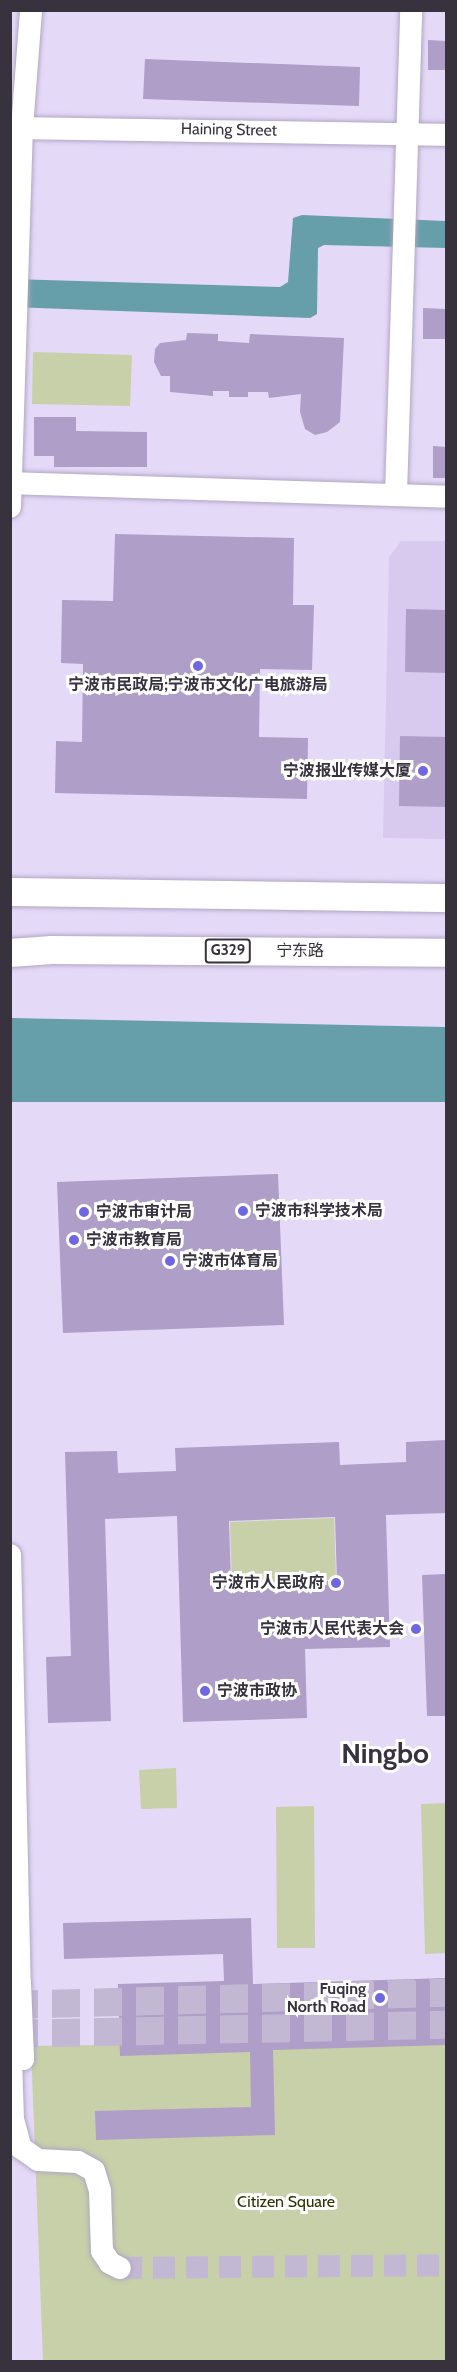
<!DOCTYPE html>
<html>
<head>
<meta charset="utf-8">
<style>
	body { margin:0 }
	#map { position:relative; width:457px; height:2372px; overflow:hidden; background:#e5d9f8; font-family:Cabin,"Noto Sans SC",sans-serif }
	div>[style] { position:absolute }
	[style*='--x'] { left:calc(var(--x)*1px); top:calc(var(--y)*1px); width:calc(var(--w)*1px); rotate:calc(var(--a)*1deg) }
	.built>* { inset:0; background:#d7caee }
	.green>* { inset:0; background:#c7d0a8 }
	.water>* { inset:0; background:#669faa }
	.building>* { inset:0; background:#ae9ec8 }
	.minor-tunnel>* { height:22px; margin-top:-11px; transform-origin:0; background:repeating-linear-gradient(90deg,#c2b8d3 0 22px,transparent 0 33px) }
	.major-tunnel>* { height:28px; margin-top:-14px; transform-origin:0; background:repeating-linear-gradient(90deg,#c2b8d3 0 28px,transparent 0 42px) }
	.roads { filter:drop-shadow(0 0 2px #b1a6c3) drop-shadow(0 0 2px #b1a6c3) }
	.minor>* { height:22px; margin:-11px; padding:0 11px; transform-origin:11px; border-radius:11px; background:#fff }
	.major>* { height:28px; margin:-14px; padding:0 14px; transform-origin:14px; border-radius:14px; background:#fff }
	.dots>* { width:16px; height:16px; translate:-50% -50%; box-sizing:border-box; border:3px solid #fff; border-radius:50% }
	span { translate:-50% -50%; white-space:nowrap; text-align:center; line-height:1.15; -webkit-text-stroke:6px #fff; paint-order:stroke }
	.shield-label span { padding:2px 4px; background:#fff; border:2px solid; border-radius:4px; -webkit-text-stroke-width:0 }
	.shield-label { font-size:15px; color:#37323e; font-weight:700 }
	.street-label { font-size:16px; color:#37323e }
	.poi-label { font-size:16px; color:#37323e; font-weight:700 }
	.right { translate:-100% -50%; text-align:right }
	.left { translate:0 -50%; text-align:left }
	.park-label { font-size:16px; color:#2d3400 }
	.town-label { font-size:28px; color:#37323e; font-weight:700 }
	.frame { position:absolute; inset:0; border:12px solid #37323e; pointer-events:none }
</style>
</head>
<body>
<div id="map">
	<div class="built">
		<i style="clip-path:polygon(401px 541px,446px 541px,446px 839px,383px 838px,389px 557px)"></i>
	</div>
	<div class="green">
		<i style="clip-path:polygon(33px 352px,132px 355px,130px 406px,32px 404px)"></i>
		<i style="clip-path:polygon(334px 1518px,336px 1580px,232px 1583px,230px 1522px)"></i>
		<i style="clip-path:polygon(176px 1768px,177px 1808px,141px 1809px,139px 1770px)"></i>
		<i style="clip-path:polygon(446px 1803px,446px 1953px,425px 1954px,421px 1804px)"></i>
		<i style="clip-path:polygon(314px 1806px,315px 1948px,277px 1948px,276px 1807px)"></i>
		<i style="clip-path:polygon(446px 2040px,446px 2361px,43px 2361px,31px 2046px)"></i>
	</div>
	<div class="water">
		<i style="clip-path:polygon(302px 215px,446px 221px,446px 248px,324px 245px,318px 248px,317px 314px,310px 318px,11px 307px,11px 279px,280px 287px,288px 282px,293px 218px)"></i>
		<i style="clip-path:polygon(11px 1018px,446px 1027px,446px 1102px,11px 1102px)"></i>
	</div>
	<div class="building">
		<i style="clip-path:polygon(428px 40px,446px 41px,446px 70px,428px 70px)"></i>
		<i style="clip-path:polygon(145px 59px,360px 67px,359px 106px,143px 99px)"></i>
		<i style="clip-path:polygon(423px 308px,446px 309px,446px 339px,423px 339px)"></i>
		<i style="clip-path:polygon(187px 333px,218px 334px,218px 341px,249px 343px,250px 334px,344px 338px,340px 422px,327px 432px,315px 435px,305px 429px,300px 412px,301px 394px,269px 398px,268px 392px,248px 392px,248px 397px,229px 397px,229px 391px,213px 391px,213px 396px,170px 392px,170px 376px,161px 376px,154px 362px,155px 349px,160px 343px,186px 340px)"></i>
		<i style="clip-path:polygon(34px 417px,76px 417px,76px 431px,147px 432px,147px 467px,54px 467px,54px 456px,34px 456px)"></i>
		<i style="clip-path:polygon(433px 446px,446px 447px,446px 478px,433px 478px)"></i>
		<i style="clip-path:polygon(115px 534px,294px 538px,293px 605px,314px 605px,312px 670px,260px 669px,259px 737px,308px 738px,307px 799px,55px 793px,56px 741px,82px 742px,83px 664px,61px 663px,62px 600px,113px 601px)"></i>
		<i style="clip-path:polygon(406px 609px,446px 610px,446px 673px,405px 672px)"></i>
		<i style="clip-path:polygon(400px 736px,446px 737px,446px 807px,399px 806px)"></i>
		<i style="clip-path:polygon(278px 1174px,284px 1325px,63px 1333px,57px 1182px)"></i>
		<i style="clip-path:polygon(evenodd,446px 1440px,446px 1513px,386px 1515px,390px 1647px,305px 1649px,307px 1718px,183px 1722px,177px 1516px,105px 1519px,111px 1721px,48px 1723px,46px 1657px,71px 1656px,65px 1452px,117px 1451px,118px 1473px,176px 1471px,175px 1448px,339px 1442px,340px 1465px,406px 1462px,406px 1442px,446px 1440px,335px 1517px,337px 1581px,231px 1584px,229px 1521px,335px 1517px)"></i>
		<i style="clip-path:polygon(446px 1574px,446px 1716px,427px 1716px,422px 1575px)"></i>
		<i style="clip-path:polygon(251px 1918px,253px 1984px,446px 1978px,446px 2045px,273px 2050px,275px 2135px,96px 2140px,95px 2111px,251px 2107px,250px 2052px,120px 2056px,118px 1984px,224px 1981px,223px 1954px,64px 1959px,63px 1923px)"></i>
	</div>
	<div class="minor-tunnel">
		<i style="--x:120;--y:2268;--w:326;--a:-0.5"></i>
	</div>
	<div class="major-tunnel">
		<i style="--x:10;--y:2005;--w:436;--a:-1.6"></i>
		<i style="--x:10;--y:2034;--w:436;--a:-1.2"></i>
	</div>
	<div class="roads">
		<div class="minor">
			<i style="--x:10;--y:128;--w:436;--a:0.9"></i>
			<i style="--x:10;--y:483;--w:436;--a:1.8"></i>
			<i style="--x:396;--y:495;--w:485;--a:-88.2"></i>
			<i style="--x:10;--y:507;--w:379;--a:-88.2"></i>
			<i style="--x:22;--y:128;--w:118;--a:-85.6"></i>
			<i style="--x:10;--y:1555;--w:428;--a:88.7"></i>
			<i style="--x:10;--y:1983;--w:10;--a:0"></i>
			<i style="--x:20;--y:1983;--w:76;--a:87.7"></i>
			<i style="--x:23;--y:2059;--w:13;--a:180"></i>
			<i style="--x:11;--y:2059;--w:60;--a:88.1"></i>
			<i style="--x:13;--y:2119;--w:30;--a:75"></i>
			<i style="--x:21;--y:2148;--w:21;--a:35"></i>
			<i style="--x:38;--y:2160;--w:40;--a:2.9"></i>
			<i style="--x:78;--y:2162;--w:18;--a:29"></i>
			<i style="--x:94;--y:2171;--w:21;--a:73"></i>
			<i style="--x:100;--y:2191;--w:60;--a:88.1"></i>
			<i style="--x:102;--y:2251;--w:14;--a:56"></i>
			<i style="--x:110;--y:2263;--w:11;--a:27"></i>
		</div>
		<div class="major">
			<i style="--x:10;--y:892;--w:436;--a:0.8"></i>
			<i style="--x:10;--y:953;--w:42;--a:-4.1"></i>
			<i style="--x:52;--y:950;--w:394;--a:0.4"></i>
		</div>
	</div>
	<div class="dots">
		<i style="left:198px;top:666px;background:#6f67e1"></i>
		<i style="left:423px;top:771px;background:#6f67e1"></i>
		<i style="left:243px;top:1211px;background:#6f67e1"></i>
		<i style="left:84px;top:1212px;background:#6f67e1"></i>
		<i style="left:74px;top:1240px;background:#6f67e1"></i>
		<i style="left:170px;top:1261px;background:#6f67e1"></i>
		<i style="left:336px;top:1583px;background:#6f67e1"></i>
		<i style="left:416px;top:1629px;background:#6f67e1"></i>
		<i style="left:205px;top:1691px;background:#6f67e1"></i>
		<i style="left:380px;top:1998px;background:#6f67e1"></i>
	</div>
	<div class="shield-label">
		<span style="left:228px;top:951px">G329</span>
	</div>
	<div class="street-label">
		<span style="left:229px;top:130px;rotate:1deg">Haining Street</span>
		<span style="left:300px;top:951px">宁东路</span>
	</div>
	<div class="poi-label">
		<span style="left:198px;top:685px">宁波市民政局;宁波市文化广电旅游局</span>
		<span class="right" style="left:411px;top:771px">宁波报业传媒大厦</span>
		<span class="left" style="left:255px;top:1211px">宁波市科学技术局</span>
		<span class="left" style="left:96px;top:1212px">宁波市审计局</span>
		<span class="left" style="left:86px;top:1240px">宁波市教育局</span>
		<span class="left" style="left:182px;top:1261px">宁波市体育局</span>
		<span class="right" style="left:324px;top:1583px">宁波市人民政府</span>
		<span class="right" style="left:404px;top:1629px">宁波市人民代表大会</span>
		<span class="left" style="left:217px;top:1691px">宁波市政协</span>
		<span class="right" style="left:366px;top:1998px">Fuqing<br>North Road</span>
	</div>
	<div class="park-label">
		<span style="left:286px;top:2202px">Citizen Square</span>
	</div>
	<div class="town-label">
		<span style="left:385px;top:1753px">Ningbo</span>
	</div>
	<div class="frame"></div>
</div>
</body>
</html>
